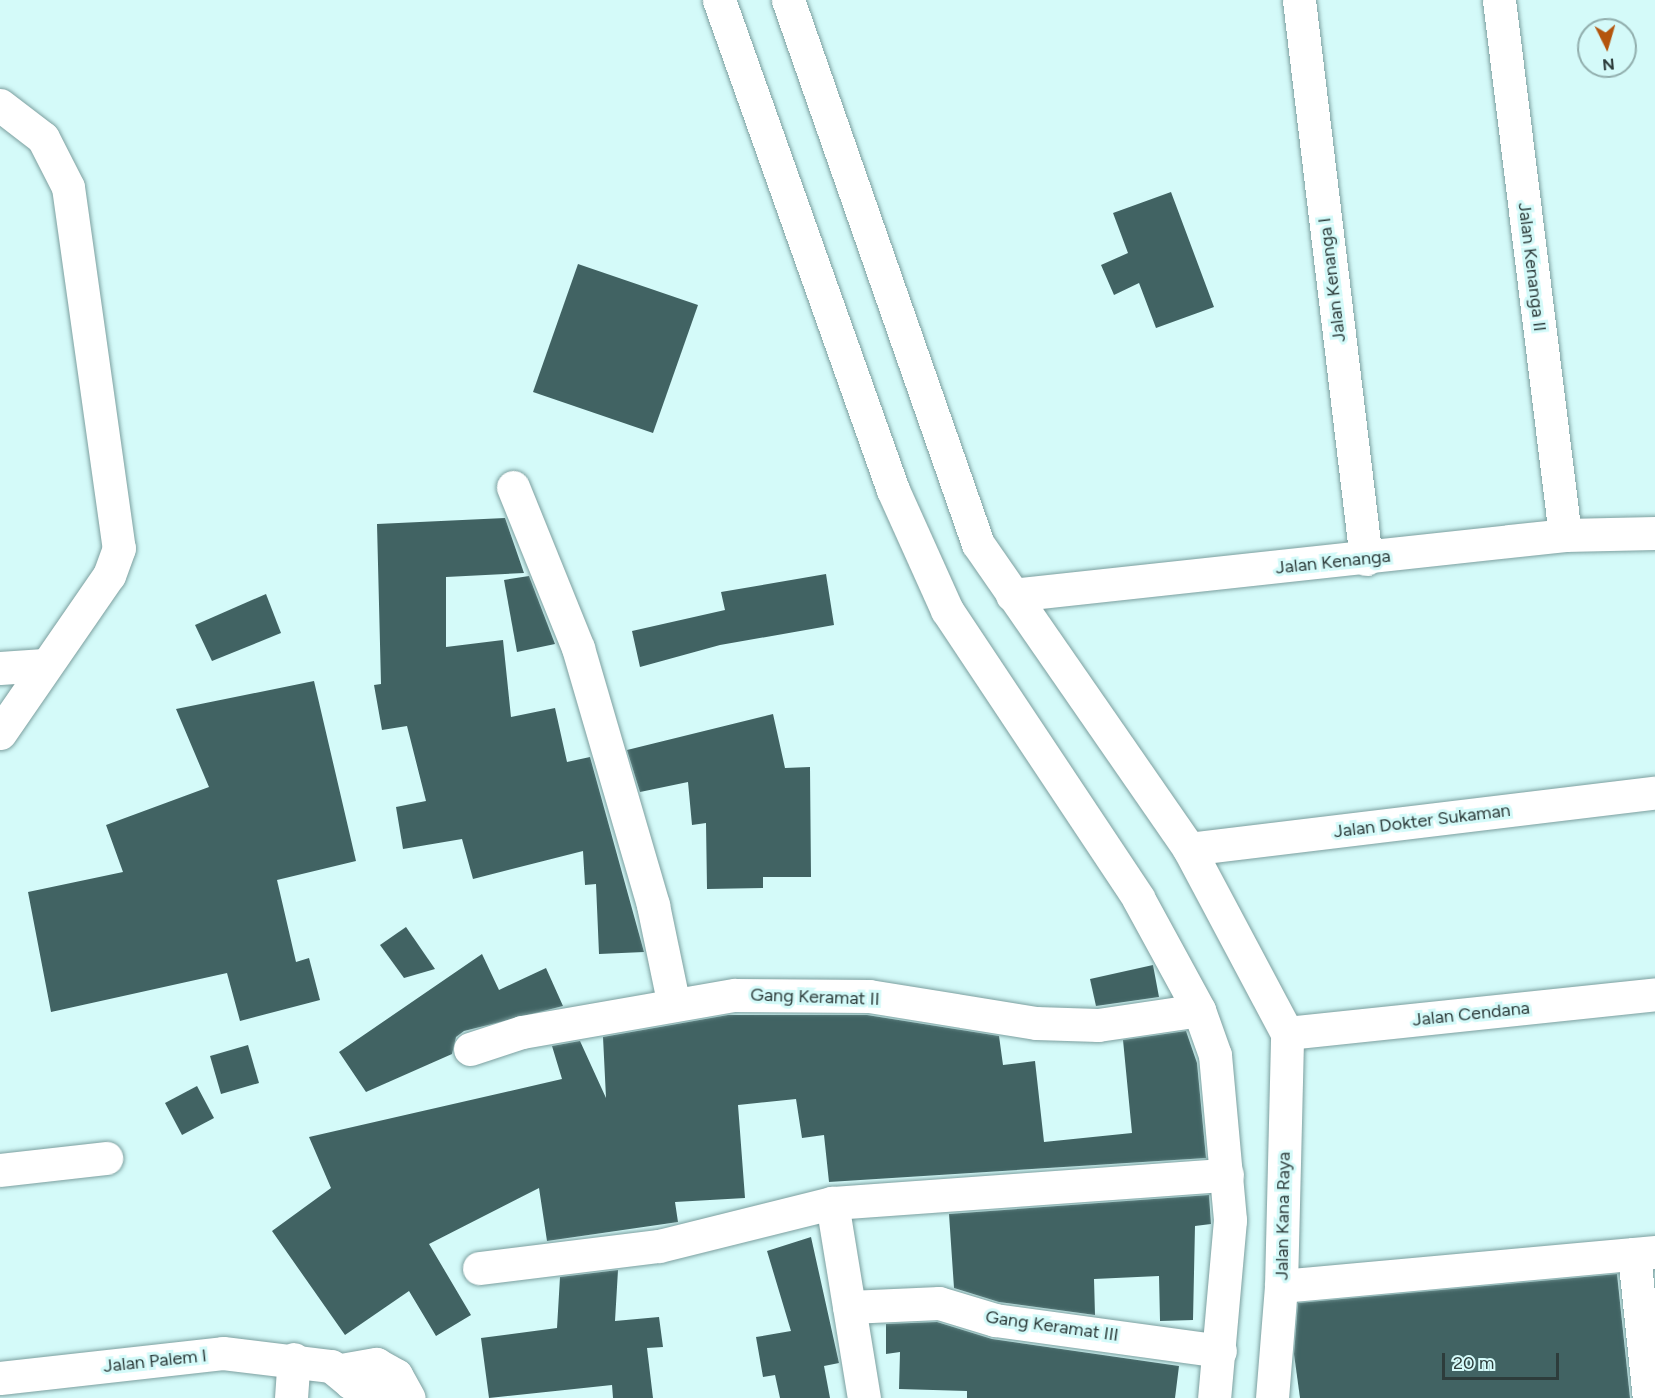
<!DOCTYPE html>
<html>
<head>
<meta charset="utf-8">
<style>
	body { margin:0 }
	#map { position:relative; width:1655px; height:1398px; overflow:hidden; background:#d4faf9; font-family:Figtree,sans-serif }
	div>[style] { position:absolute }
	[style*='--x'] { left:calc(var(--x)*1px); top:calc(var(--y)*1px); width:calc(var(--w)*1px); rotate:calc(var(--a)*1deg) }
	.building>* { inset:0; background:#416363 }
	.roads { filter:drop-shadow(0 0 2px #7c9f9f) drop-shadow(0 0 2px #7c9f9f) }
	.minor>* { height:33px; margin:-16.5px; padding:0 16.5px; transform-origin:16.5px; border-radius:16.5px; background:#fff }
	.tertiary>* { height:33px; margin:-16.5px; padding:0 16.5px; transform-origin:16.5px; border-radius:16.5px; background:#fff }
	span { translate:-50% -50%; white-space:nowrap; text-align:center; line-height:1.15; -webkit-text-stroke:6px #d4faf9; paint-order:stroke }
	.street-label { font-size:18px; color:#2d3c3b }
	.north { position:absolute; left:1577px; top:18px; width:60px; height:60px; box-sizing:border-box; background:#d4faf9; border:2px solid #91aead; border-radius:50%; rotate:175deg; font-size:16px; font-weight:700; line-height:24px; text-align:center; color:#2d3c3b }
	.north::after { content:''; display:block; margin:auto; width:21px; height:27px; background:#b4550d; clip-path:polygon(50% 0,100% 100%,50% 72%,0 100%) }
	.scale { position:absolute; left:1442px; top:1353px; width:117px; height:27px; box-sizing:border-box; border:3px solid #2d3c3b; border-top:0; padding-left:8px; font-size:18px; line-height:21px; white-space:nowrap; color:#2d3c3b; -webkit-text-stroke:4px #d4faf9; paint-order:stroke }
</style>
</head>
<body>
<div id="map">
	<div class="building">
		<i style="clip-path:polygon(1171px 192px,1214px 307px,1156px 328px,1139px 283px,1114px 295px,1101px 265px,1128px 253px,1113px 213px)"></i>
		<i style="clip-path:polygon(578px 264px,698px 305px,653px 433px,533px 392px)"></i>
		<i style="clip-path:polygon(505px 518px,524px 573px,446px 577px,446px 647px,503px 640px,511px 717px,555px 708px,567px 762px,590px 757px,644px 952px,599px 954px,596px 884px,585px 885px,583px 851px,473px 879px,462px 839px,403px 849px,396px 807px,426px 801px,407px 726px,382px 730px,374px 685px,381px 684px,377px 524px)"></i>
		<i style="clip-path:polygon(826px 574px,834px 625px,720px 645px,640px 667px,632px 631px,725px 610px,721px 592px)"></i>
		<i style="clip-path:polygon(529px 576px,555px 644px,517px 652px,504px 580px)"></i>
		<i style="clip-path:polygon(266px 594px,281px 633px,212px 661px,195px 625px)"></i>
		<i style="clip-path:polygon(314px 681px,356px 861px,277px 880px,296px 962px,309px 958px,320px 1000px,240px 1021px,227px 973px,51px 1012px,28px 892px,123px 872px,106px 825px,209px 787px,176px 709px)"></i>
		<i style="clip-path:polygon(773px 714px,785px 768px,810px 767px,811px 877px,763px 877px,763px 888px,707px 889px,706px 823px,692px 825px,688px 782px,640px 792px,627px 750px)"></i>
		<i style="clip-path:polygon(406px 927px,435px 969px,404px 978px,380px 945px)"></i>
		<i style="clip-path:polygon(482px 954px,499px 990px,546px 968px,563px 1006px,464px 1031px,456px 1037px,452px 1054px,366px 1092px,339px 1052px)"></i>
		<i style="clip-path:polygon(1153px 965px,1159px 997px,1096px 1006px,1090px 979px)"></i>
		<i style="clip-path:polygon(728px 1015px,867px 1015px,999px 1036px,1003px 1065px,1035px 1061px,1044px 1142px,1132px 1133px,1123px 1040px,1186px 1031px,1197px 1063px,1206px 1158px,829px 1182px,824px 1135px,802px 1138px,796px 1099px,738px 1105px,745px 1198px,675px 1202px,678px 1222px,547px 1241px,539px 1188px,429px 1244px,471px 1315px,436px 1336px,409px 1291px,345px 1335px,272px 1231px,331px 1188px,309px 1137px,562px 1079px,552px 1046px,580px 1041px,606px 1098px,603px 1037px)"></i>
		<i style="clip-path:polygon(248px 1045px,259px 1083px,221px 1094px,210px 1056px)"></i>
		<i style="clip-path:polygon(197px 1086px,214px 1118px,182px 1135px,165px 1103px)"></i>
		<i style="clip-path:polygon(1209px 1195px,1211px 1224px,1195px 1226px,1193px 1320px,1160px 1321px,1159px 1276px,1094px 1279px,1095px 1315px,999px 1302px,954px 1288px,949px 1214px)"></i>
		<i style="clip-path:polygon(811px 1237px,839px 1363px,824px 1366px,830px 1398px,780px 1398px,775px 1375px,763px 1377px,756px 1337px,791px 1331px,767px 1251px)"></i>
		<i style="clip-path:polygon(618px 1270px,615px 1321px,659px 1317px,663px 1347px,647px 1348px,653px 1398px,613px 1398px,612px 1385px,489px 1398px,481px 1338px,557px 1328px,560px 1277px)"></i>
		<i style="clip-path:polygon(1617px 1274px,1630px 1398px,1300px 1398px,1294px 1354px,1298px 1303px)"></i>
		<i style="clip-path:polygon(937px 1322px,992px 1339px,1179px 1366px,1175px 1398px,967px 1398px,967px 1391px,899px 1389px,900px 1352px,886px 1354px,886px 1324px)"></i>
	</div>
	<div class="roads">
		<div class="minor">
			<i style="--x:719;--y:0;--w:520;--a:70.45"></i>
			<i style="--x:893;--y:490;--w:132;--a:65.8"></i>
			<i style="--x:947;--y:610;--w:346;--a:56.4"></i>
			<i style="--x:1138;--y:898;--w:128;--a:61.4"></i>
			<i style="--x:1199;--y:1010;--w:48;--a:70.4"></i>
			<i style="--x:1215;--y:1055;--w:166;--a:84.8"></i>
			<i style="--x:1230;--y:1220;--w:179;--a:95.1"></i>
			<i style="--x:1299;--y:0;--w:563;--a:83.17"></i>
			<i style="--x:1499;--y:0;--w:539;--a:82.97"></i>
			<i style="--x:0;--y:105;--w:54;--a:37.5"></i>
			<i style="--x:43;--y:138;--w:55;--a:63"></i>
			<i style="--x:68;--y:187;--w:365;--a:82"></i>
			<i style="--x:119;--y:548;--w:29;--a:110"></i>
			<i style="--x:109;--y:575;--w:192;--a:124.6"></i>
			<i style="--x:513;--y:487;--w:174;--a:68"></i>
			<i style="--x:578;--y:648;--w:268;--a:73.7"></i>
			<i style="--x:653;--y:905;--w:98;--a:78.2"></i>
			<i style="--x:1012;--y:595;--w:556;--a:-6.19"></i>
			<i style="--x:1565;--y:535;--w:90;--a:-1.3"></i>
			<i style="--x:0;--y:668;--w:44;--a:-3.9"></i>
			<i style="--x:470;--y:1049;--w:55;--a:-18.1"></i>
			<i style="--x:522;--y:1032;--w:216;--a:-9.9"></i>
			<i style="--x:735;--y:995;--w:134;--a:0.4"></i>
			<i style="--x:869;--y:996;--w:169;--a:9.2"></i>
			<i style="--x:1036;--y:1023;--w:62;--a:1.8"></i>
			<i style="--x:1098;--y:1025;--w:102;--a:-8.4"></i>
			<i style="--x:0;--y:1170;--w:107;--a:-6.5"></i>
			<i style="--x:832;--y:1203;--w:198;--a:80.7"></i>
			<i style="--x:1634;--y:1254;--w:145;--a:84.1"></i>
			<i style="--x:479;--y:1268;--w:181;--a:-7"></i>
			<i style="--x:659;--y:1246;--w:178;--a:-14"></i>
			<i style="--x:832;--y:1203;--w:396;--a:-4.1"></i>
			<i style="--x:1281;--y:1286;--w:376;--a:-5.2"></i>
			<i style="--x:849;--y:1307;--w:90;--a:-2.5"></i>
			<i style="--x:939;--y:1303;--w:59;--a:16.9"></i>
			<i style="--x:995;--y:1320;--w:227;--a:7.8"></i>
			<i style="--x:341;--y:1370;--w:36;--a:-10"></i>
			<i style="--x:376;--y:1364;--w:23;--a:29"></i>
			<i style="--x:396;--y:1375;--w:26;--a:61"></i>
			<i style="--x:0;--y:1378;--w:224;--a:-6.4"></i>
			<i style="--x:223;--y:1353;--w:109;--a:6.9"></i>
			<i style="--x:331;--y:1366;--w:26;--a:40"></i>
			<i style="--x:351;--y:1383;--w:30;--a:12"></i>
			<i style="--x:380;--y:1389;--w:14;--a:39"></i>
			<i style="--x:291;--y:1398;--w:39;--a:-86"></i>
			<i style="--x:1272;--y:1398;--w:112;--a:-85.4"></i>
			<i style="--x:1281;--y:1286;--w:253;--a:-88.6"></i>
		</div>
		<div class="tertiary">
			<i style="--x:788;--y:0;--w:576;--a:70.75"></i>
			<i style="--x:978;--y:544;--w:371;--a:55.3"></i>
			<i style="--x:1189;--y:849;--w:208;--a:62"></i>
			<i style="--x:1287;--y:1033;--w:370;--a:-6"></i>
			<i style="--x:1189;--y:849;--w:469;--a:-6.9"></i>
		</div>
	</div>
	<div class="street-label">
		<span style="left:1532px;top:267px;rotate:83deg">Jalan Kenanga II</span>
		<span style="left:1332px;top:280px;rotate:-97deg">Jalan Kenanga I</span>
		<span style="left:1333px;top:562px;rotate:-6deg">Jalan Kenanga</span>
		<span style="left:1422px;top:821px;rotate:-7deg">Jalan Dokter Sukaman</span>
		<span style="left:815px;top:997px;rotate:2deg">Gang Keramat II</span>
		<span style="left:1471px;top:1014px;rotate:-6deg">Jalan Cendana</span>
		<span style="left:1283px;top:1216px;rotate:-89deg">Jalan Kana Raya</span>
		<span style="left:1052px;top:1326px;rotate:8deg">Gang Keramat III</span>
		<span style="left:155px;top:1361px;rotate:-6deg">Jalan Palem I</span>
	</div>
	<div class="north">N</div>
	<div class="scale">20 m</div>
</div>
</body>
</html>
